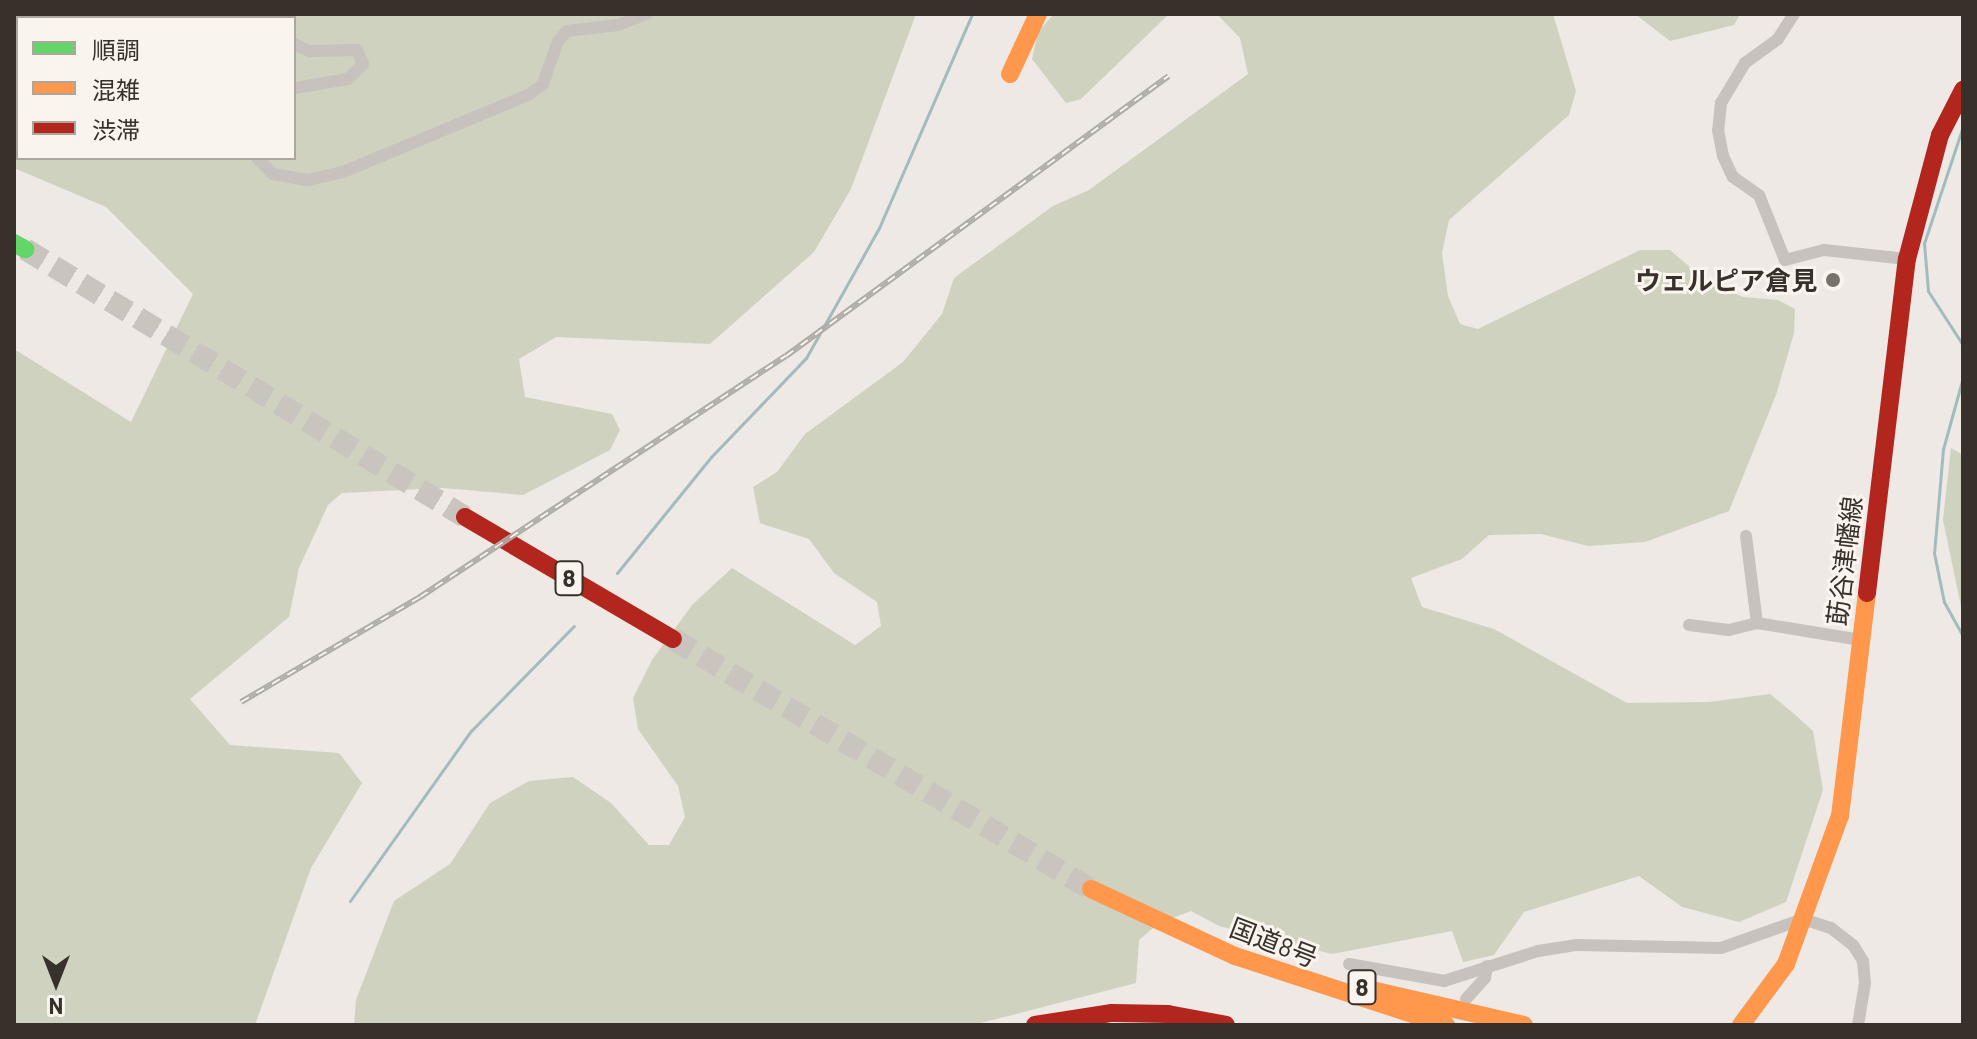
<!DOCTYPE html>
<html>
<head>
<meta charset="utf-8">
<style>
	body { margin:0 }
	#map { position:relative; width:1977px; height:1039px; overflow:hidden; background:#eee9e4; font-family:Barlow,"Noto Sans JP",sans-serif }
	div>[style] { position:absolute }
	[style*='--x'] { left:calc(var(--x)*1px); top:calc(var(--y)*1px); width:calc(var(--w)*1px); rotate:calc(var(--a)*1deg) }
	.green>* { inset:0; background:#ced2bf }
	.stream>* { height:3px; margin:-1.5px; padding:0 1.5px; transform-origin:1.5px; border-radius:1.5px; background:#a2bcbe }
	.highway-tunnel>* { height:22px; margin-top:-11px; transform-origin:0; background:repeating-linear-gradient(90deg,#cac4bf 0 22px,transparent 0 33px) }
	.street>* { height:12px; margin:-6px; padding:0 6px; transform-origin:6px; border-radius:6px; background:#c7c2bd }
	.fast>* { height:18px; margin:-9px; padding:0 9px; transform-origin:9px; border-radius:9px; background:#63d668 }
	.slow>* { height:18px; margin:-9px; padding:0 9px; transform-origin:9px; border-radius:9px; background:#ff974d }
	.jam>* { height:18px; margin:-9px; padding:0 9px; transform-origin:9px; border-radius:9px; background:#b3261e }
	.rail>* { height:6px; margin-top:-3px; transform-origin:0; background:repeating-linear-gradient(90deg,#f9f4ed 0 9px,#afaba7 0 18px); box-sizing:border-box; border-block:2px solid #afaba7 }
	.dots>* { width:22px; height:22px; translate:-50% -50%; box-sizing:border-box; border:4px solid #f9f4ed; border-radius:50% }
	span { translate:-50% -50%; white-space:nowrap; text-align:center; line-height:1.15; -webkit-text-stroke:6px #f9f4ed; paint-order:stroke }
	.shield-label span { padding:2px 6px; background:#f9f4ed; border:2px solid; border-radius:6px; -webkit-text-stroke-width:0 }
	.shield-label { font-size:24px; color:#38302b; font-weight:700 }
	.poi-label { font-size:26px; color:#38302b; font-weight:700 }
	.right { translate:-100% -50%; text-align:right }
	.street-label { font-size:26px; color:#38302b }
	.frame { position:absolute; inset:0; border:16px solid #38302b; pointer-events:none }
	.legend { position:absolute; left:16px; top:16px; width:280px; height:144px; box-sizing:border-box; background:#f9f4ed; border:2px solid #aca69f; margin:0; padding:10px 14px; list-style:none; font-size:24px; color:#38302b }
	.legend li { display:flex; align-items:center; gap:16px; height:40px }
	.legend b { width:40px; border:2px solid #aca69f }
	.north { position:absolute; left:16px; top:943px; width:80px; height:80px; -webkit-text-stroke:6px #f9f4ed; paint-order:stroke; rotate:180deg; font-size:22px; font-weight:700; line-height:32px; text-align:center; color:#38302b }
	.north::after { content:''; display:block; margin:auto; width:28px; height:36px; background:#38302b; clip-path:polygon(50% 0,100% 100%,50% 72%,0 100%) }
</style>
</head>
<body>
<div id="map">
	<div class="green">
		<i style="clip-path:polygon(evenodd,14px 14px,916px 14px,851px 189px,814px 252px,710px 344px,556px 337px,519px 359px,525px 397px,612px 414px,620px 430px,610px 450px,523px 495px,443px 488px,342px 493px,328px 505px,299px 568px,289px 617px,190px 699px,230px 745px,339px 753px,362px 783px,311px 868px,255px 1025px,14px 1025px,14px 349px,131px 422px,193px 294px,106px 207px,14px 168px,14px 14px,18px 18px,294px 18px,294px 158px,18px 158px,18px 18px)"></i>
		<i style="clip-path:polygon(1054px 14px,1169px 14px,1081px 99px,1066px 103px,1032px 59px,1038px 32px)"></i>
		<i style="clip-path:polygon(1217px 14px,1553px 14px,1576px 91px,1569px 115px,1449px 220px,1442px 253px,1448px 296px,1460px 324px,1478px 329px,1640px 250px,1670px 250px,1704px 279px,1743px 297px,1778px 300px,1795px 309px,1794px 333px,1776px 395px,1729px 511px,1645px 542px,1588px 546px,1541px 534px,1489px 535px,1462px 559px,1411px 578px,1422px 607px,1494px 629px,1627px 703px,1709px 702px,1770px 694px,1792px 712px,1813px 731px,1823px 790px,1786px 902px,1739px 922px,1682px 907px,1639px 876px,1524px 912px,1494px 955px,1463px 962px,1452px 931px,1332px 954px,1219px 926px,1191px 911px,1159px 923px,1139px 940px,1136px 983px,973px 1025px,354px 1025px,356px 1000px,394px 901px,450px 864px,490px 803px,529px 781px,573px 777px,611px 803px,649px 845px,669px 845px,685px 817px,678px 786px,638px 729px,633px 698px,652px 660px,692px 605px,732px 568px,855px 645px,881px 626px,877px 602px,834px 573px,809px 539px,760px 523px,753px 487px,777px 472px,805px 434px,903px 362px,942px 314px,954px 278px,1053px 206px,1089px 190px,1248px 74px,1240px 38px)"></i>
		<i style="clip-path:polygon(1635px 14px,1740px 14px,1734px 25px,1670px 41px)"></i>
		<i style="clip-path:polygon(1951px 448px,1963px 455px,1963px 616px,1943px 520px)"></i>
	</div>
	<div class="stream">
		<i style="--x:1963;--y:126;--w:123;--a:108.4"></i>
		<i style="--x:1924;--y:243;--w:48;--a:85.2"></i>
		<i style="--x:1928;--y:291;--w:64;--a:57.1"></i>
		<i style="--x:1963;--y:377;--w:75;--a:105.5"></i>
		<i style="--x:1943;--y:449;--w:104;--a:94.9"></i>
		<i style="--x:1934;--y:553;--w:50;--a:78.5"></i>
		<i style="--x:1944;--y:602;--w:39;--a:61"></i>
		<i style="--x:617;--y:573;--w:149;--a:-51"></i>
		<i style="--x:711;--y:457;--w:137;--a:-46.2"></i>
		<i style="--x:806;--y:358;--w:149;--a:-60.7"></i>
		<i style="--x:879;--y:228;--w:233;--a:-66.5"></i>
		<i style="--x:350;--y:901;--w:209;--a:-54.6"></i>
		<i style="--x:471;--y:731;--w:147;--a:-45.6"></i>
	</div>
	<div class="highway-tunnel">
		<i style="--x:25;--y:249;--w:515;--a:31.35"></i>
		<i style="--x:673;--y:639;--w:487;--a:30.9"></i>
	</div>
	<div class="street">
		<i style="--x:269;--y:14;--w:4;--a:63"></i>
		<i style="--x:1794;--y:14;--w:30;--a:123"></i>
		<i style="--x:1778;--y:39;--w:41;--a:144"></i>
		<i style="--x:1745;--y:63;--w:47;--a:121"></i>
		<i style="--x:1721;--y:103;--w:27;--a:96"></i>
		<i style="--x:1718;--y:130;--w:26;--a:79"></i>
		<i style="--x:1723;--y:156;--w:23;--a:65"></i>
		<i style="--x:1733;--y:177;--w:32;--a:35"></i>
		<i style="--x:1759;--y:195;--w:70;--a:68.2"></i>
		<i style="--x:1785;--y:260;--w:40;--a:-14.4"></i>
		<i style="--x:1824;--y:250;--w:83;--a:6.2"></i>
		<i style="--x:294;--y:44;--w:17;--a:25"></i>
		<i style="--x:309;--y:51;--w:48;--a:-1.2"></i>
		<i style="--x:357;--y:50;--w:15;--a:67"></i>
		<i style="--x:363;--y:64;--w:21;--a:135"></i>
		<i style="--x:348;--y:79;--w:55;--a:170.5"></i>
		<i style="--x:257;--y:158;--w:23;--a:45"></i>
		<i style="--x:273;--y:174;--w:36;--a:10"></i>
		<i style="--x:308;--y:180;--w:36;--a:-13"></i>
		<i style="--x:343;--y:172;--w:200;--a:-22.6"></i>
		<i style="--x:528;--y:95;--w:19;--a:-36"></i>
		<i style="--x:543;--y:84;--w:46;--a:-70.8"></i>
		<i style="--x:558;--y:41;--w:13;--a:-48"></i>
		<i style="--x:567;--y:31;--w:51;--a:-6.7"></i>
		<i style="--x:618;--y:25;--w:31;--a:-21"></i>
		<i style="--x:1746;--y:536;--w:88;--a:82.8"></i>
		<i style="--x:1757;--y:623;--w:105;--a:9.3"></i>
		<i style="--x:1689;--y:625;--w:40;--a:7.1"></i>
		<i style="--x:1729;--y:630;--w:29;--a:-14"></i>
		<i style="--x:1349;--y:964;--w:97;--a:10.1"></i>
		<i style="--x:1444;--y:981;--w:99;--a:-17.7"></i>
		<i style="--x:1538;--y:951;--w:38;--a:-9"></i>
		<i style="--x:1576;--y:945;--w:145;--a:1.2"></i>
		<i style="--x:1721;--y:948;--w:87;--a:-19.5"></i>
		<i style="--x:1803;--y:919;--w:29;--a:18"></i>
		<i style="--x:1831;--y:928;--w:28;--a:38"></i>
		<i style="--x:1853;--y:945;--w:19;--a:58"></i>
		<i style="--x:1863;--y:961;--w:22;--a:85"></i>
		<i style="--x:1865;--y:983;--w:43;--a:99.5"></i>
		<i style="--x:1466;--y:999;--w:28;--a:-48"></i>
		<i style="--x:1485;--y:978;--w:12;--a:-81"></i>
	</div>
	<div class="fast">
		<i style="--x:14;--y:243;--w:13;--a:29"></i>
	</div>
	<div class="slow">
		<i style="--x:1010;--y:74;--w:66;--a:-65"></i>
		<i style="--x:1091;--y:889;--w:159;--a:25"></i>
		<i style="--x:1235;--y:956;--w:222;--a:18.1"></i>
		<i style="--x:1372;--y:990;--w:156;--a:13"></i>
		<i style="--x:1741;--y:1025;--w:76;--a:-53.6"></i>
		<i style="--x:1786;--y:964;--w:158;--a:-70"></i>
		<i style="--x:1840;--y:816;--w:225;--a:-83.1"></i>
	</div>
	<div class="jam">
		<i style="--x:465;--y:517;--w:241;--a:30.4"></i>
		<i style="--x:1867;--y:593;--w:336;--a:-83.2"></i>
		<i style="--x:1907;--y:259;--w:128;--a:-75.1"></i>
		<i style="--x:1940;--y:135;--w:51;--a:-62.9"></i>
		<i style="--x:1035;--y:1025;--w:78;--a:-8.9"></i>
		<i style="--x:1112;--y:1013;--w:56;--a:1"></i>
		<i style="--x:1168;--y:1014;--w:59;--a:10.7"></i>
	</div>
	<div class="rail">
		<i style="--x:241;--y:702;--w:208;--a:-30.4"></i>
		<i style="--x:420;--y:597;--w:438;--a:-33.4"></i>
		<i style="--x:786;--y:356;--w:474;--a:-36.2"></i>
	</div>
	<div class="dots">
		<i style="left:1833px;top:280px;background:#78716c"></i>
	</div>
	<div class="shield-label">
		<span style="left:569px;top:578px">8</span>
		<span style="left:1362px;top:987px">8</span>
	</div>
	<div class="poi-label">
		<span class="right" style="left:1817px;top:280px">ウェルピア倉見</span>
	</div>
	<div class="street-label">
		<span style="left:1844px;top:561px;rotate:-83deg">莇谷津幡線</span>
		<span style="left:1274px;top:942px;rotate:21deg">国道8号</span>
	</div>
	<div class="frame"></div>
	<ul class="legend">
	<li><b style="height:10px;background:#63d668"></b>順調</li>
	<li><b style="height:10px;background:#ff974d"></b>混雑</li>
	<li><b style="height:10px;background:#b3261e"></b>渋滞</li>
	</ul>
	<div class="north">N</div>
</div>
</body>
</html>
